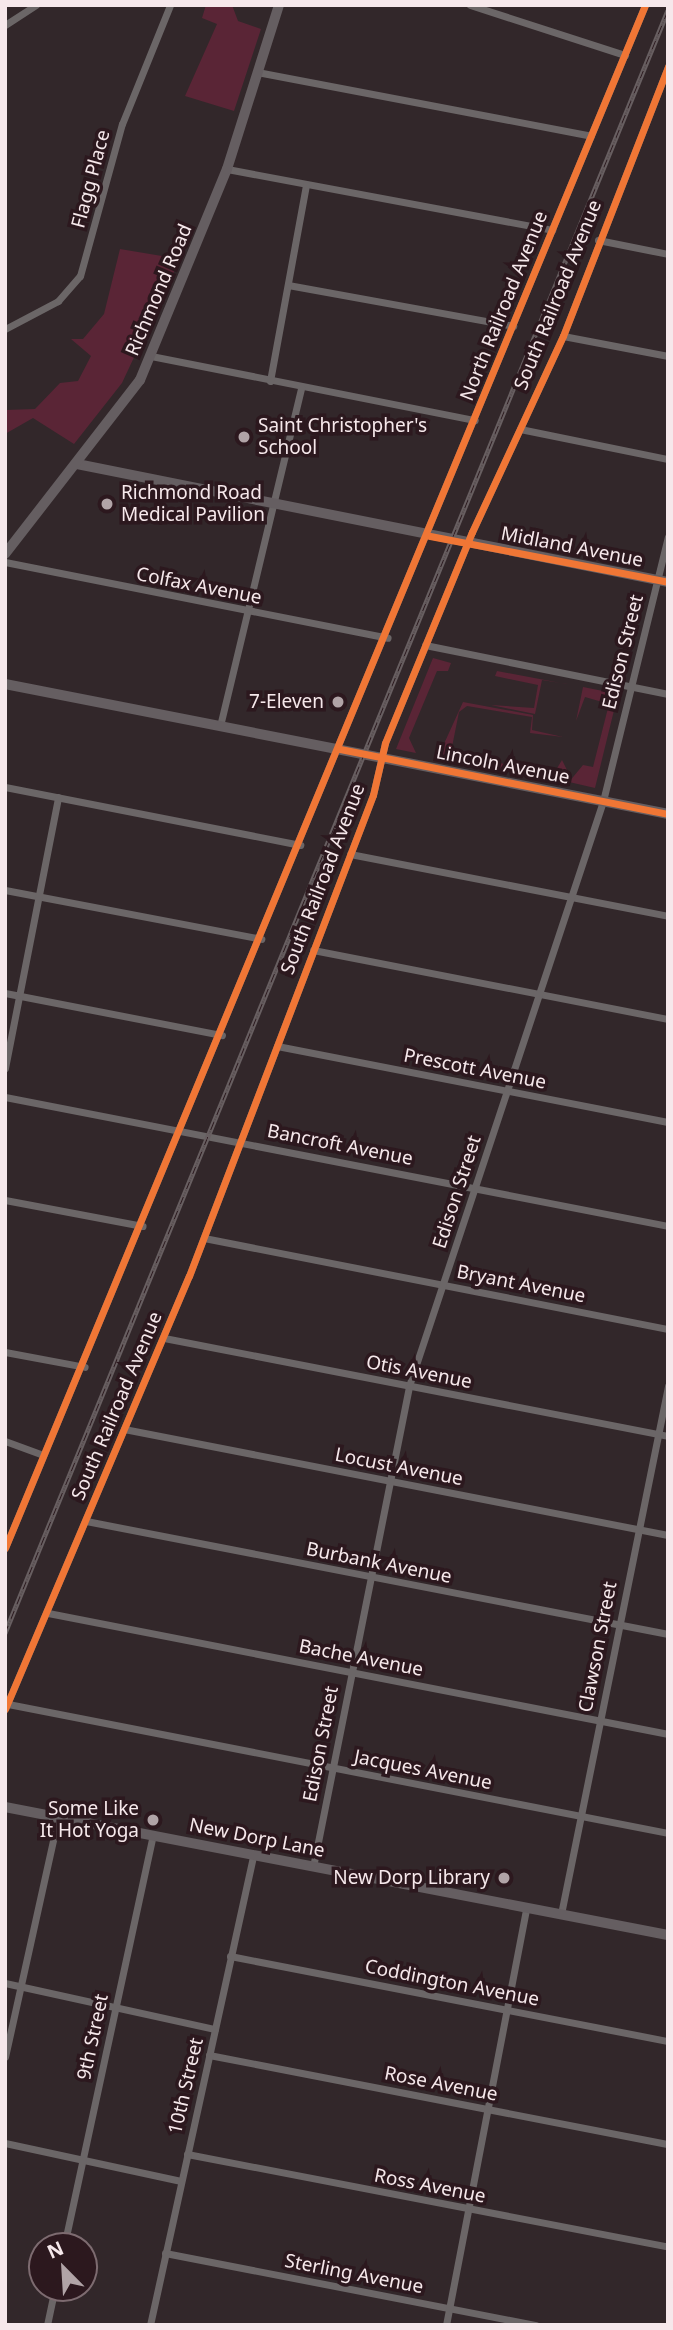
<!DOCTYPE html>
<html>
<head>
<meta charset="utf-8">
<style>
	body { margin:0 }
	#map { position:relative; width:673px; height:2330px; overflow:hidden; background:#32272a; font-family:"Noto Sans",sans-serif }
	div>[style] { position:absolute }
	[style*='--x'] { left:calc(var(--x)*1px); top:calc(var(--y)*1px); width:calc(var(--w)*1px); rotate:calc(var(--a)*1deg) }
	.green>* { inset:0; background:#5a2536 }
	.street>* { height:7px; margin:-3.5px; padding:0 3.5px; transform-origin:3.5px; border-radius:3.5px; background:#6b6667 }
	.secondary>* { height:10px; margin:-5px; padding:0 5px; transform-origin:5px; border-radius:5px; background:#655e61 }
	.rail>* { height:5px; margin-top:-2.5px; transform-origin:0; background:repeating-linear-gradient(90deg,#2c181e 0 8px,#685f61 0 16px); box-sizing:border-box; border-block:2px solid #685f61 }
	.cycleway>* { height:7px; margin:-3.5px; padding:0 3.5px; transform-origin:3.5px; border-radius:3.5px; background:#f07635 }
	.dots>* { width:19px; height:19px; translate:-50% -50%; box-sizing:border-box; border:4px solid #2c181e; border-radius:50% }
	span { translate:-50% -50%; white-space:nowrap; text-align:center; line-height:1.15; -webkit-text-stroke:7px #2c181e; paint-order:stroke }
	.street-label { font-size:19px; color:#f6e8eb }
	.poi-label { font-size:19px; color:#f6e8eb }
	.left { translate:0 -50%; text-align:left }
	.right { translate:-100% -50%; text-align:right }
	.frame { position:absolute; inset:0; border:7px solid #f6e8eb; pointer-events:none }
	.north { position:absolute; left:28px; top:2232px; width:70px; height:70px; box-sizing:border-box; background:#2c181e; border:2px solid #7d6b70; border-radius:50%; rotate:336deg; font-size:19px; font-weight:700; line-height:28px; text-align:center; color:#f6e8eb }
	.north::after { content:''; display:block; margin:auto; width:24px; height:32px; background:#b1a4a7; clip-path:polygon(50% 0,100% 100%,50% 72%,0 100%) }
</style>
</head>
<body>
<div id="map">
	<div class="green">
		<i style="clip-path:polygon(206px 5px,232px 5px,238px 21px,261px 29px,234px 111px,185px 96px,217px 24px,202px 18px)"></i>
		<i style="clip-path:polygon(120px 249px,180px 259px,122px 383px,74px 444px,33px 418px,5px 434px,5px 410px,35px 409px,60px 383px,78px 381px,91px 356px,71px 339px,83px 339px,104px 314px)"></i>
		<i style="clip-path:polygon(433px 658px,451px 663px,448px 671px,437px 671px,409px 738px,416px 753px,396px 749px)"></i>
		<i style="clip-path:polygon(497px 671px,566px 684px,567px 684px,542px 680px,535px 714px,491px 705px,534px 708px,538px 685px,495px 676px)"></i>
		<i style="clip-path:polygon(583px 687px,618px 694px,595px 788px,569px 782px,583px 765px,593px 767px,609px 704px,585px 697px,576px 721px)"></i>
		<i style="clip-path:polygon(463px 702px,533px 715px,532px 730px,563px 737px,530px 733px,532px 717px,467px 706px,459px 712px,450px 757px,458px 761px,438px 757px)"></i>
		<i style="clip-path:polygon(478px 758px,553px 775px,562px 760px,569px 774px,566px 782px,477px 764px)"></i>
	</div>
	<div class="street">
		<i style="--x:470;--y:5;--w:163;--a:17.9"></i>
		<i style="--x:5;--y:25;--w:37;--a:-33"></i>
		<i style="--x:257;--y:72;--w:340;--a:10.8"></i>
		<i style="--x:227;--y:169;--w:331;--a:10.6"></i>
		<i style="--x:598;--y:240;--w:71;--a:11.3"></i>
		<i style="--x:288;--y:285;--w:229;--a:10.3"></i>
		<i style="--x:5;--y:329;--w:60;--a:-27.8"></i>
		<i style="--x:58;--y:301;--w:33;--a:-49"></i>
		<i style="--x:80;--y:276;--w:158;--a:-74.6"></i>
		<i style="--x:122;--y:124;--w:128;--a:-68"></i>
		<i style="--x:563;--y:336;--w:107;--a:10.8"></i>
		<i style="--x:151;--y:356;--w:330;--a:11.2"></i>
		<i style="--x:270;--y:381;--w:199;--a:-79.6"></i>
		<i style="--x:520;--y:429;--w:151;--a:11.5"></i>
		<i style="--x:5;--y:562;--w:390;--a:11.2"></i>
		<i style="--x:425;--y:645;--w:248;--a:11.4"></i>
		<i style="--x:220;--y:726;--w:348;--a:-76.5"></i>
		<i style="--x:5;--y:787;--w:301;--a:11.1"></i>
		<i style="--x:350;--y:854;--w:324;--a:11"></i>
		<i style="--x:5;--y:890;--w:261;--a:10.8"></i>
		<i style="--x:313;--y:950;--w:362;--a:11"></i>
		<i style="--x:5;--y:993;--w:221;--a:11"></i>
		<i style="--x:277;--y:1046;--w:398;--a:11"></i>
		<i style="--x:5;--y:1068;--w:276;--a:-78.9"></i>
		<i style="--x:5;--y:1097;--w:675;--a:11.01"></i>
		<i style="--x:5;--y:1200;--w:140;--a:10.7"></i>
		<i style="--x:204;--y:1238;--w:473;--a:11.1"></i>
		<i style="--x:164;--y:1338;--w:513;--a:11"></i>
		<i style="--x:5;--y:1352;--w:81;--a:10.6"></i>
		<i style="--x:124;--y:1429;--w:554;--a:11.03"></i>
		<i style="--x:5;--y:1441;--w:40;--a:20.2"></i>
		<i style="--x:86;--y:1521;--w:593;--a:10.99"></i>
		<i style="--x:5;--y:1548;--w:1670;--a:-67.47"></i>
		<i style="--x:48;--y:1613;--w:632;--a:11.04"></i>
		<i style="--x:8;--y:1704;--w:672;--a:11.06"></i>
		<i style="--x:5;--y:1709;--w:470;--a:-67"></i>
		<i style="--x:189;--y:1276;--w:515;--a:-69.07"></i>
		<i style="--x:373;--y:795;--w:53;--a:-77"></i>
		<i style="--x:385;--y:743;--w:228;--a:-67.6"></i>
		<i style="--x:472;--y:532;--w:216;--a:-65.1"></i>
		<i style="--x:563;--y:336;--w:290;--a:-68.7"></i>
		<i style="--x:313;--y:1867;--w:490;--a:-78.7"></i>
		<i style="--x:409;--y:1386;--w:616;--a:-71.65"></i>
		<i style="--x:603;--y:801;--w:272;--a:-76.2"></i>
		<i style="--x:561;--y:1914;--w:539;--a:-78.54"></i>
		<i style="--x:230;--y:1956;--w:446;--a:11"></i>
		<i style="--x:5;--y:1983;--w:215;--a:12.4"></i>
		<i style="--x:209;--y:2055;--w:468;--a:11"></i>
		<i style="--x:5;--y:2057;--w:246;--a:-77.5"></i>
		<i style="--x:5;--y:2143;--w:180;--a:12.2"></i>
		<i style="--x:187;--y:2154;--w:490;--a:10.9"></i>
		<i style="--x:64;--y:2246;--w:420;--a:-77.8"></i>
		<i style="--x:165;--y:2253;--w:378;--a:11"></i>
		<i style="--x:47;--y:2325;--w:38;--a:-78"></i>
		<i style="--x:150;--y:2325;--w:481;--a:-77.6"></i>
		<i style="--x:446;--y:2325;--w:425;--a:-79.1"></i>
	</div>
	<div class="secondary">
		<i style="--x:77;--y:464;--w:603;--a:11.29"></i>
		<i style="--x:5;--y:554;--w:220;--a:-52.2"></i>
		<i style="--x:140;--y:380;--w:228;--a:-67.6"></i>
		<i style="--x:227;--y:169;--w:172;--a:-72.4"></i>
		<i style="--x:5;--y:684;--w:676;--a:11.09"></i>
		<i style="--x:5;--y:1807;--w:675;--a:10.93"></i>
	</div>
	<div class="rail">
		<i style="--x:5;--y:1633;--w:1753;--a:-67.78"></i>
	</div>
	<div class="cycleway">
		<i style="--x:430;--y:536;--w:242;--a:10.9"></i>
		<i style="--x:340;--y:749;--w:334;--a:11.2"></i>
		<i style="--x:5;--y:1548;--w:1670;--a:-67.47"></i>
		<i style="--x:5;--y:1709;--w:470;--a:-67"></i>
		<i style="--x:189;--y:1276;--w:515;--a:-69.07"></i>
		<i style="--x:373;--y:795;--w:53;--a:-77"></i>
		<i style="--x:385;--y:743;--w:228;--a:-67.6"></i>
		<i style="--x:472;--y:532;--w:216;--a:-65.1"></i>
		<i style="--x:563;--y:336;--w:290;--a:-68.7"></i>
	</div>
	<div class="dots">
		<i style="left:244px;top:437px;background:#b1a4a7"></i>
		<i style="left:107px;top:504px;background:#b1a4a7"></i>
		<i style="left:338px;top:702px;background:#b1a4a7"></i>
		<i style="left:153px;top:1820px;background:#b1a4a7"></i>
		<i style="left:504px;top:1878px;background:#b1a4a7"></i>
	</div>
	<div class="street-label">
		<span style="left:91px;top:179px;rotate:-75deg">Flagg Place</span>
		<span style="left:159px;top:290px;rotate:-67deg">Richmond Road</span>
		<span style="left:558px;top:295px;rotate:-68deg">South Railroad Avenue</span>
		<span style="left:504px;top:306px;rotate:-68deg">North Railroad Avenue</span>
		<span style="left:572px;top:547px;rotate:11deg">Midland Avenue</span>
		<span style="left:199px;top:586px;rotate:11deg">Colfax Avenue</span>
		<span style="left:623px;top:652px;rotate:-76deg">Edison Street</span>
		<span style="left:503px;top:765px;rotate:11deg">Lincoln Avenue</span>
		<span style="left:323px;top:879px;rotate:-69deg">South Railroad Avenue</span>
		<span style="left:475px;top:1069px;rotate:11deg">Prescott Avenue</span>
		<span style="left:340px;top:1145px;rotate:11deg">Bancroft Avenue</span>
		<span style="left:457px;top:1192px;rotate:-72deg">Edison Street</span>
		<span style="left:521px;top:1284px;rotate:11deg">Bryant Avenue</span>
		<span style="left:419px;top:1372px;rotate:11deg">Otis Avenue</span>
		<span style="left:117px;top:1406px;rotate:-67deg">South Railroad Avenue</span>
		<span style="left:399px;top:1467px;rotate:11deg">Locust Avenue</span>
		<span style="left:379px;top:1563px;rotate:11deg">Burbank Avenue</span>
		<span style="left:598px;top:1647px;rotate:-79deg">Clawson Street</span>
		<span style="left:361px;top:1658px;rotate:11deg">Bache Avenue</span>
		<span style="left:321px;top:1744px;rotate:-79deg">Edison Street</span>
		<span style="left:423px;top:1770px;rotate:11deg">Jacques Avenue</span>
		<span style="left:257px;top:1838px;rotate:11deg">New Dorp Lane</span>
		<span style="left:452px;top:1983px;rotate:11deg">Coddington Avenue</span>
		<span style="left:93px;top:2037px;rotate:-78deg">9th Street</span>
		<span style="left:441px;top:2084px;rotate:11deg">Rose Avenue</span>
		<span style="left:186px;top:2086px;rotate:-77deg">10th Street</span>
		<span style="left:430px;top:2186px;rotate:11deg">Ross Avenue</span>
		<span style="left:354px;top:2274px;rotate:11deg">Sterling Avenue</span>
	</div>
	<div class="poi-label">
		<span class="left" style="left:258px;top:437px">Saint Christopher's<br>School</span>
		<span class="left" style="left:121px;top:504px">Richmond Road<br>Medical Pavilion</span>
		<span class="right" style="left:324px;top:702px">7-Eleven</span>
		<span class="right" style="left:139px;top:1820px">Some Like<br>It Hot Yoga</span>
		<span class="right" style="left:490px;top:1878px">New Dorp Library</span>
	</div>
	<div class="frame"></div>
	<div class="north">N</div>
</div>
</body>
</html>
